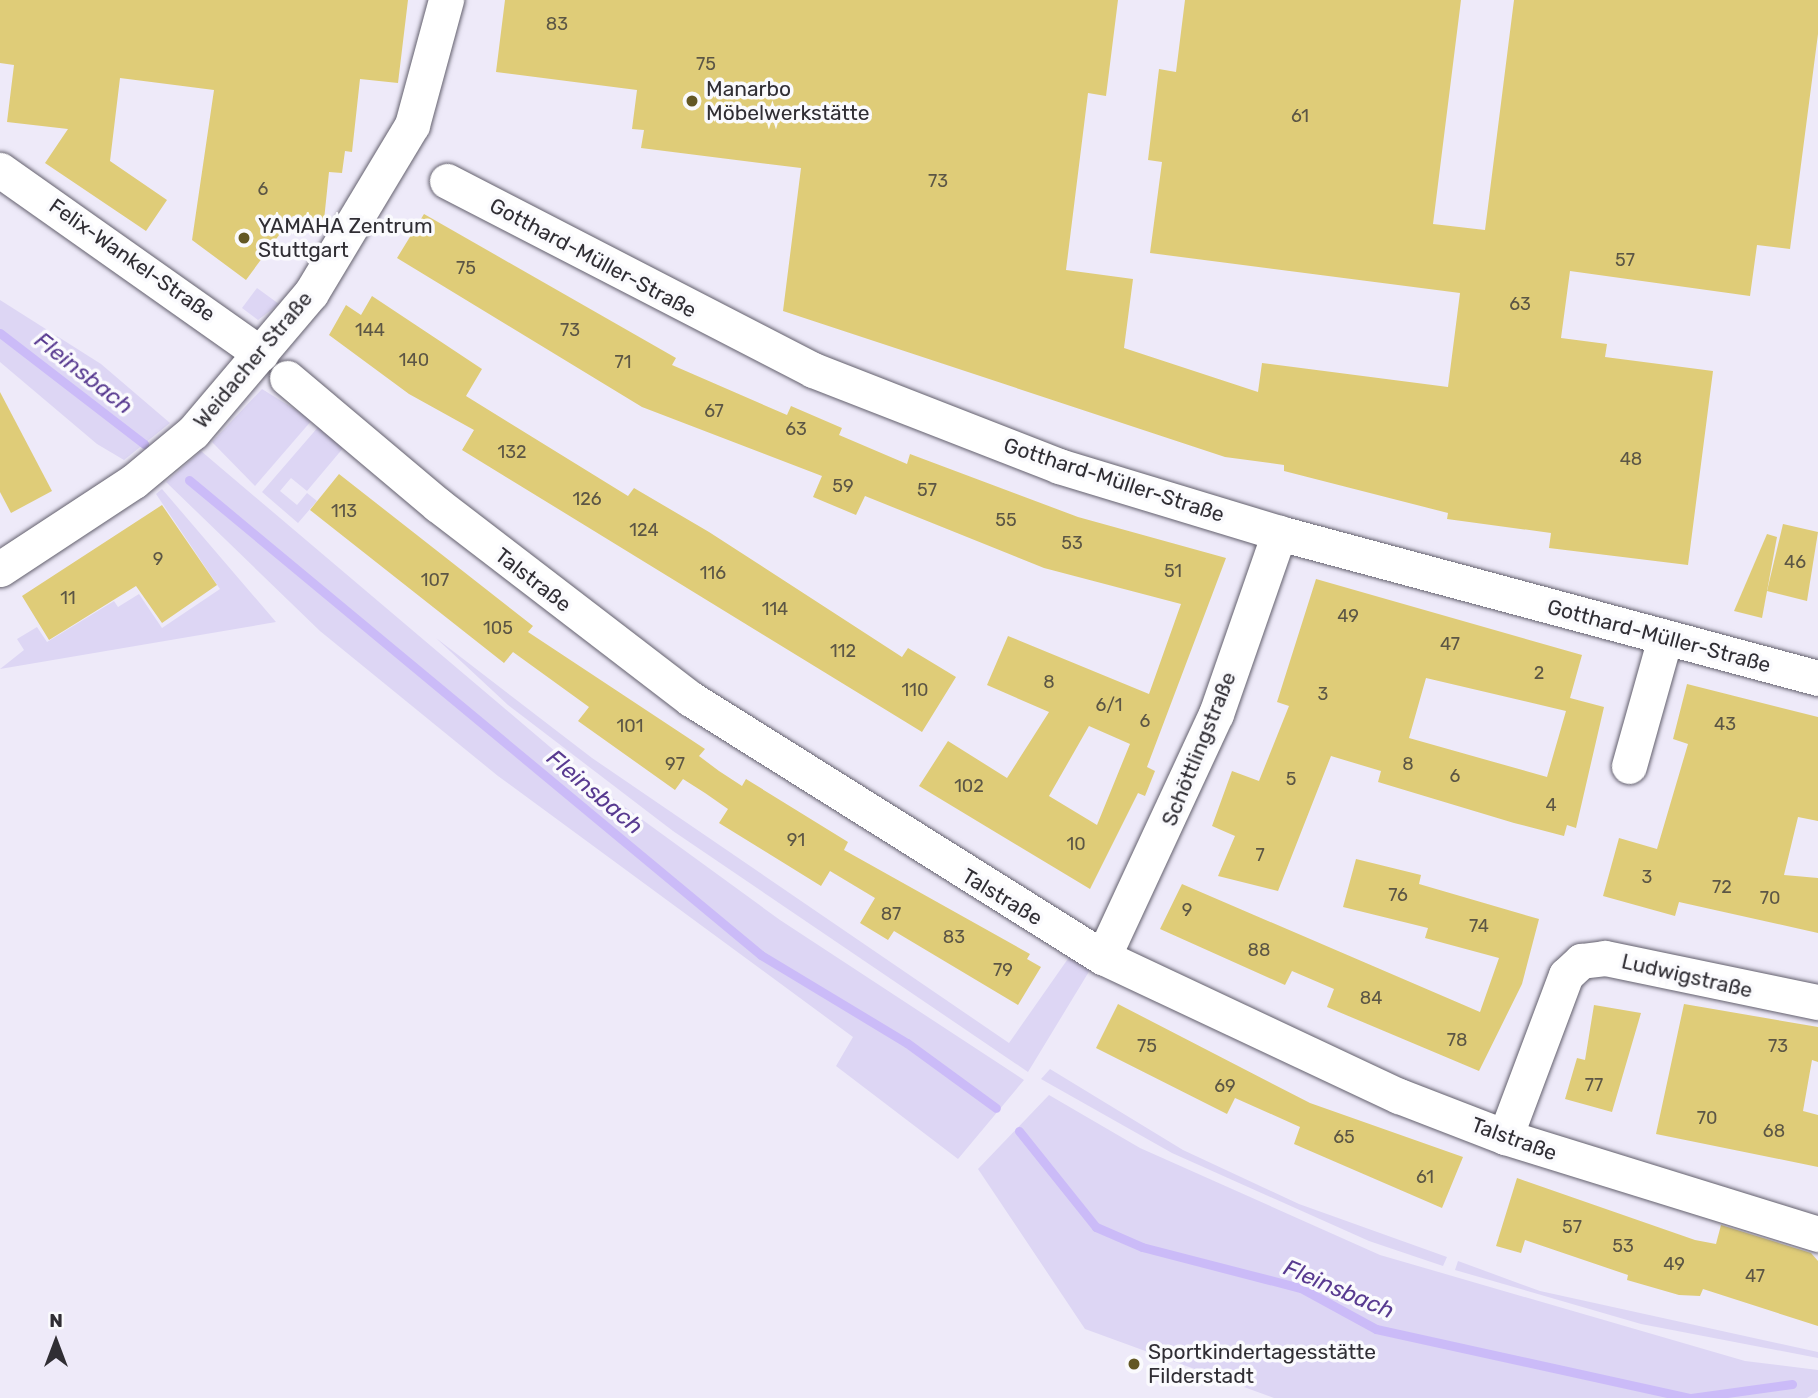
<!DOCTYPE html>
<html>
<head>
<meta charset="utf-8">
<style>
	body { margin:0 }
	#map { position:relative; width:1818px; height:1398px; overflow:hidden; background:#eeeaf9; font-family:Rubik,sans-serif }
	div>[style] { position:absolute }
	[style*='--x'] { left:calc(var(--x)*1px); top:calc(var(--y)*1px); width:calc(var(--w)*1px); rotate:calc(var(--a)*1deg) }
	.green>* { inset:0; background:#ddd6f4 }
	.stream>* { height:9px; margin:-4.5px; padding:0 4.5px; transform-origin:4.5px; border-radius:4.5px; background:#cbbbf8 }
	.building>* { inset:0; background:#dfcc78 }
	.roads { filter:drop-shadow(0 0 2px #63606d) drop-shadow(0 0 2px #63606d) }
	.minor>* { height:35px; margin:-17.5px; padding:0 17.5px; transform-origin:17.5px; border-radius:17.5px; background:#fff }
	.dots>* { width:19px; height:19px; translate:-50% -50%; box-sizing:border-box; border:4px solid #fafafd; border-radius:50% }
	span { translate:-50% -50%; white-space:nowrap; text-align:center; line-height:1.15; -webkit-text-stroke:7px #fafafd; paint-order:stroke }
	.number-label { font-size:18px; color:#5c5645 }
	.number-label span { -webkit-text-stroke-width:0 }
	.poi-label { font-size:21px; color:#302e34 }
	.left { translate:0 -50%; text-align:left }
	.street-label { font-size:21px; color:#302e34 }
	.water-label { font-size:23px; color:#583a90; font-style:italic }
	.north { position:absolute; left:21px; top:1307px; width:70px; height:70px; -webkit-text-stroke:5px #fafafd; paint-order:stroke; rotate:0deg; font-size:19px; font-weight:700; line-height:28px; text-align:center; color:#302e34 }
	.north::after { content:''; display:block; margin:auto; width:24px; height:32px; background:#302e34; clip-path:polygon(50% 0,100% 100%,50% 72%,0 100%) }
</style>
</head>
<body>
<div id="map">
	<div class="green">
		<i style="clip-path:polygon(257px 288px,279px 304px,258px 320px,242px 308px)"></i>
		<i style="clip-path:polygon(0 300px,101px 364px,170px 423px,124px 460px,97px 444px,0 362px)"></i>
		<i style="clip-path:polygon(262px 389px,312px 420px,255px 486px,212px 442px)"></i>
		<i style="clip-path:polygon(319px 426px,344px 447px,307px 491px,291px 478px,280px 491px,297px 505px,307px 493px,317px 501px,298px 523px,262px 492px)"></i>
		<i style="clip-path:polygon(201px 451px,596px 786px,780px 920px,1024px 1080px,958px 1159px,836px 1066px,853px 1037px,498px 776px,320px 631px,166px 482px)"></i>
		<i style="clip-path:polygon(162px 489px,276px 622px,0 669px,24px 650px,17px 639px,37px 627px,47px 642px,114px 601px,118px 607px,139px 594px,162px 628px,220px 589px,156px 494px)"></i>
		<i style="clip-path:polygon(436px 638px,592px 758px,1009px 1043px,1072px 953px,1093px 965px,1028px 1072px,673px 831px,508px 705px)"></i>
		<i style="clip-path:polygon(1050px 1069px,1183px 1150px,1299px 1204px,1447px 1257px,1443px 1266px,1369px 1241px,1172px 1153px,1041px 1079px)"></i>
		<i style="clip-path:polygon(1049px 1095px,1140px 1148px,1380px 1255px,1745px 1361px,1818px 1370px,1818px 1391px,1807px 1398px,1274px 1398px,1085px 1329px,978px 1169px)"></i>
		<i style="clip-path:polygon(1458px 1261px,1540px 1291px,1818px 1352px,1818px 1358px,1641px 1324px,1455px 1270px)"></i>
	</div>
	<div class="stream">
		<i style="--x:0;--y:333;--w:182;--a:37.6"></i>
		<i style="--x:189;--y:480;--w:744;--a:39.71"></i>
		<i style="--x:761;--y:955;--w:170;--a:31.1"></i>
		<i style="--x:907;--y:1043;--w:110;--a:36.1"></i>
		<i style="--x:1019;--y:1131;--w:123;--a:51.3"></i>
		<i style="--x:1096;--y:1227;--w:50;--a:23.5"></i>
		<i style="--x:1142;--y:1247;--w:164;--a:14.5"></i>
		<i style="--x:1301;--y:1288;--w:85;--a:28.7"></i>
		<i style="--x:1376;--y:1329;--w:322;--a:12.4"></i>
		<i style="--x:1691;--y:1398;--w:102;--a:-7.9"></i>
	</div>
	<div class="building">
		<i style="clip-path:polygon(0 0,408px 0,398px 83px,360px 79px,352px 152px,345px 151px,342px 173px,329px 172px,324px 220px,293px 216px,246px 280px,192px 240px,214px 90px,120px 78px,110px 161px,167px 200px,146px 231px,45px 163px,68px 129px,7px 122px,14px 65px,0 63px)"></i>
		<i style="clip-path:polygon(505px 0,1118px 0,1106px 96px,1088px 93px,1066px 270px,1133px 279px,1124px 348px,1258px 392px,1262px 363px,1448px 387px,1460px 293px,1150px 253px,1162px 162px,1148px 160px,1159px 69px,1176px 72px,1185px 0,1461px 0,1433px 224px,1485px 230px,1514px 0,1818px 0,1818px 34px,1790px 249px,1757px 245px,1750px 296px,1570px 271px,1561px 338px,1607px 344px,1605px 357px,1713px 371px,1688px 565px,1549px 548px,1551px 533px,1447px 519px,1448px 513px,1284px 471px,1284px 465px,1225px 457px,783px 311px,801px 168px,641px 148px,644px 130px,632px 129px,637px 90px,496px 72px)"></i>
		<i style="clip-path:polygon(evenodd,424px 214px,676px 358px,672px 365px,787px 415px,791px 406px,842px 428px,839px 435px,907px 464px,910px 454px,1078px 517px,1226px 558px,1147px 767px,1155px 771px,1145px 796px,1138px 793px,1090px 889px,919px 786px,948px 741px,1007px 778px,1049px 712px,987px 685px,1008px 636px,1149px 694px,1181px 604px,1044px 568px,865px 496px,856px 515px,813px 497px,822px 476px,642px 407px,397px 258px,424px 214px,1089px 726px,1130px 744px,1097px 825px,1049px 796px,1089px 726px)"></i>
		<i style="clip-path:polygon(372px 296px,482px 369px,466px 396px,628px 496px,634px 488px,709px 532px,902px 657px,908px 648px,956px 677px,922px 732px,462px 450px,474px 430px,409px 394px,329px 335px,346px 305px,361px 315px)"></i>
		<i style="clip-path:polygon(0 392px,52px 491px,11px 513px,0 492px)"></i>
		<i style="clip-path:polygon(339px 474px,533px 626px,528px 632px,705px 749px,699px 756px,719px 771px,742px 786px,746px 779px,848px 842px,844px 850px,1030px 954px,1027px 959px,1041px 967px,1018px 1005px,894px 931px,888px 940px,860px 923px,875px 898px,830px 871px,821px 886px,719px 823px,728px 809px,705px 793px,683px 779px,675px 790px,578px 721px,589px 707px,513px 652px,504px 663px,310px 510px)"></i>
		<i style="clip-path:polygon(162px 505px,217px 585px,162px 623px,136px 586px,49px 640px,22px 596px)"></i>
		<i style="clip-path:polygon(1783px 524px,1818px 532px,1807px 601px,1767px 591px)"></i>
		<i style="clip-path:polygon(1767px 534px,1777px 537px,1762px 618px,1734px 611px)"></i>
		<i style="clip-path:polygon(evenodd,1316px 579px,1582px 655px,1570px 698px,1604px 707px,1576px 828px,1567px 825px,1564px 836px,1514px 823px,1378px 782px,1381px 771px,1331px 756px,1278px 891px,1218px 876px,1235px 836px,1212px 826px,1232px 771px,1259px 781px,1289px 706px,1277px 702px,1316px 579px,1426px 678px,1566px 711px,1547px 777px,1409px 738px,1426px 678px)"></i>
		<i style="clip-path:polygon(1687px 684px,1818px 717px,1818px 821px,1798px 817px,1784px 875px,1818px 878px,1818px 933px,1679px 902px,1675px 916px,1603px 896px,1619px 838px,1657px 849px,1688px 744px,1673px 739px)"></i>
		<i style="clip-path:polygon(1356px 859px,1421px 875px,1419px 884px,1539px 919px,1522px 984px,1479px 1071px,1327px 1007px,1334px 989px,1292px 971px,1285px 985px,1160px 929px,1182px 884px,1480px 1012px,1499px 958px,1425px 938px,1428px 928px,1343px 907px)"></i>
		<i style="clip-path:polygon(1118px 1004px,1310px 1103px,1463px 1157px,1442px 1208px,1294px 1144px,1300px 1127px,1235px 1098px,1227px 1114px,1096px 1048px)"></i>
		<i style="clip-path:polygon(1684px 1004px,1818px 1027px,1818px 1062px,1812px 1060px,1803px 1111px,1818px 1115px,1818px 1167px,1656px 1134px)"></i>
		<i style="clip-path:polygon(1594px 1005px,1641px 1013px,1612px 1112px,1565px 1099px,1577px 1058px,1585px 1060px)"></i>
		<i style="clip-path:polygon(1517px 1178px,1695px 1240px,1716px 1244px,1721px 1225px,1811px 1253px,1818px 1261px,1818px 1326px,1703px 1289px,1700px 1296px,1679px 1295px,1627px 1280px,1628px 1275px,1525px 1240px,1521px 1253px,1496px 1246px)"></i>
	</div>
	<div class="roads">
		<div class="minor">
			<i style="--x:0;--y:170;--w:319;--a:35.2"></i>
			<i style="--x:447;--y:181;--w:412;--a:27.3"></i>
			<i style="--x:813;--y:370;--w:264;--a:21.3"></i>
			<i style="--x:1059;--y:466;--w:230;--a:16.9"></i>
			<i style="--x:1279;--y:533;--w:558;--a:15.06"></i>
			<i style="--x:287;--y:378;--w:197;--a:40.1"></i>
			<i style="--x:438;--y:505;--w:319;--a:37.5"></i>
			<i style="--x:691;--y:699;--w:486;--a:32.1"></i>
			<i style="--x:1103;--y:957;--w:327;--a:25.2"></i>
			<i style="--x:1399;--y:1096;--w:114;--a:21.1"></i>
			<i style="--x:1505;--y:1137;--w:328;--a:17.2"></i>
			<i style="--x:0;--y:569;--w:160;--a:-33.3"></i>
			<i style="--x:134;--y:481;--w:77;--a:-39.7"></i>
			<i style="--x:193;--y:432;--w:182;--a:-49.7"></i>
			<i style="--x:311;--y:293;--w:196;--a:-59"></i>
			<i style="--x:412;--y:125;--w:130;--a:-74.8"></i>
			<i style="--x:1629;--y:766;--w:133;--a:-74.3"></i>
			<i style="--x:1103;--y:957;--w:268;--a:-65.1"></i>
			<i style="--x:1216;--y:714;--w:192;--a:-70.8"></i>
			<i style="--x:1505;--y:1137;--w:173;--a:-69.4"></i>
			<i style="--x:1566;--y:975;--w:21;--a:-43"></i>
			<i style="--x:1581;--y:961;--w:24;--a:-7"></i>
			<i style="--x:1605;--y:958;--w:217;--a:11.7"></i>
		</div>
	</div>
	<div class="dots">
		<i style="left:692px;top:101px;background:#635724"></i>
		<i style="left:244px;top:238px;background:#635724"></i>
		<i style="left:1134px;top:1364px;background:#635724"></i>
	</div>
	<div class="number-label">
		<span style="left:557px;top:24px">83</span>
		<span style="left:706px;top:64px">75</span>
		<span style="left:1300px;top:116px">61</span>
		<span style="left:938px;top:181px">73</span>
		<span style="left:263px;top:189px">6</span>
		<span style="left:1625px;top:260px">57</span>
		<span style="left:466px;top:268px">75</span>
		<span style="left:1520px;top:304px">63</span>
		<span style="left:370px;top:330px">144</span>
		<span style="left:570px;top:330px">73</span>
		<span style="left:414px;top:360px">140</span>
		<span style="left:623px;top:362px">71</span>
		<span style="left:714px;top:411px">67</span>
		<span style="left:796px;top:429px">63</span>
		<span style="left:512px;top:452px">132</span>
		<span style="left:1631px;top:459px">48</span>
		<span style="left:843px;top:486px">59</span>
		<span style="left:927px;top:490px">57</span>
		<span style="left:587px;top:499px">126</span>
		<span style="left:344px;top:511px">113</span>
		<span style="left:1006px;top:520px">55</span>
		<span style="left:644px;top:530px">124</span>
		<span style="left:1072px;top:543px">53</span>
		<span style="left:158px;top:559px">9</span>
		<span style="left:1795px;top:562px">46</span>
		<span style="left:1173px;top:571px">51</span>
		<span style="left:713px;top:573px">116</span>
		<span style="left:435px;top:580px">107</span>
		<span style="left:68px;top:598px">11</span>
		<span style="left:775px;top:609px">114</span>
		<span style="left:1348px;top:616px">49</span>
		<span style="left:498px;top:628px">105</span>
		<span style="left:1450px;top:644px">47</span>
		<span style="left:843px;top:651px">112</span>
		<span style="left:1539px;top:673px">2</span>
		<span style="left:1049px;top:682px">8</span>
		<span style="left:915px;top:690px">110</span>
		<span style="left:1323px;top:694px">3</span>
		<span style="left:1109px;top:705px">6/1</span>
		<span style="left:1145px;top:721px">6</span>
		<span style="left:1725px;top:724px">43</span>
		<span style="left:630px;top:726px">101</span>
		<span style="left:675px;top:764px">97</span>
		<span style="left:1408px;top:764px">8</span>
		<span style="left:1455px;top:776px">6</span>
		<span style="left:1291px;top:779px">5</span>
		<span style="left:969px;top:786px">102</span>
		<span style="left:1551px;top:805px">4</span>
		<span style="left:796px;top:840px">91</span>
		<span style="left:1076px;top:844px">10</span>
		<span style="left:1260px;top:855px">7</span>
		<span style="left:1647px;top:877px">3</span>
		<span style="left:1722px;top:887px">72</span>
		<span style="left:1398px;top:895px">76</span>
		<span style="left:1770px;top:898px">70</span>
		<span style="left:1187px;top:910px">9</span>
		<span style="left:891px;top:914px">87</span>
		<span style="left:1479px;top:926px">74</span>
		<span style="left:954px;top:937px">83</span>
		<span style="left:1259px;top:950px">88</span>
		<span style="left:1003px;top:970px">79</span>
		<span style="left:1371px;top:998px">84</span>
		<span style="left:1457px;top:1040px">78</span>
		<span style="left:1147px;top:1046px">75</span>
		<span style="left:1778px;top:1046px">73</span>
		<span style="left:1594px;top:1085px">77</span>
		<span style="left:1225px;top:1086px">69</span>
		<span style="left:1707px;top:1118px">70</span>
		<span style="left:1774px;top:1131px">68</span>
		<span style="left:1344px;top:1137px">65</span>
		<span style="left:1425px;top:1177px">61</span>
		<span style="left:1572px;top:1227px">57</span>
		<span style="left:1623px;top:1246px">53</span>
		<span style="left:1674px;top:1264px">49</span>
		<span style="left:1755px;top:1276px">47</span>
	</div>
	<div class="poi-label">
		<span class="left" style="left:706px;top:101px">Manarbo<br>Möbelwerkstätte</span>
		<span class="left" style="left:258px;top:238px">YAMAHA Zentrum<br>Stuttgart</span>
		<span class="left" style="left:1148px;top:1364px">Sportkindertagesstätte<br>Filderstadt</span>
	</div>
	<div class="street-label">
		<span style="left:593px;top:258px;rotate:28deg">Gotthard-Müller-Straße</span>
		<span style="left:132px;top:260px;rotate:35deg">Felix-Wankel-Straße</span>
		<span style="left:253px;top:360px;rotate:-50deg">Weidacher Straße</span>
		<span style="left:1114px;top:480px;rotate:18deg">Gotthard-Müller-Straße</span>
		<span style="left:533px;top:580px;rotate:38deg">Talstraße</span>
		<span style="left:1659px;top:636px;rotate:15deg">Gotthard-Müller-Straße</span>
		<span style="left:1199px;top:749px;rotate:-68deg">Schöttlingstraße</span>
		<span style="left:1002px;top:897px;rotate:31deg">Talstraße</span>
		<span style="left:1687px;top:976px;rotate:13deg">Ludwigstraße</span>
		<span style="left:1514px;top:1139px;rotate:20deg">Talstraße</span>
	</div>
	<div class="water-label">
		<span style="left:84px;top:373px;rotate:38deg">Fleinsbach</span>
		<span style="left:595px;top:792px;rotate:40deg">Fleinsbach</span>
		<span style="left:1339px;top:1289px;rotate:23deg">Fleinsbach</span>
	</div>
	<div class="north">N</div>
</div>
</body>
</html>
